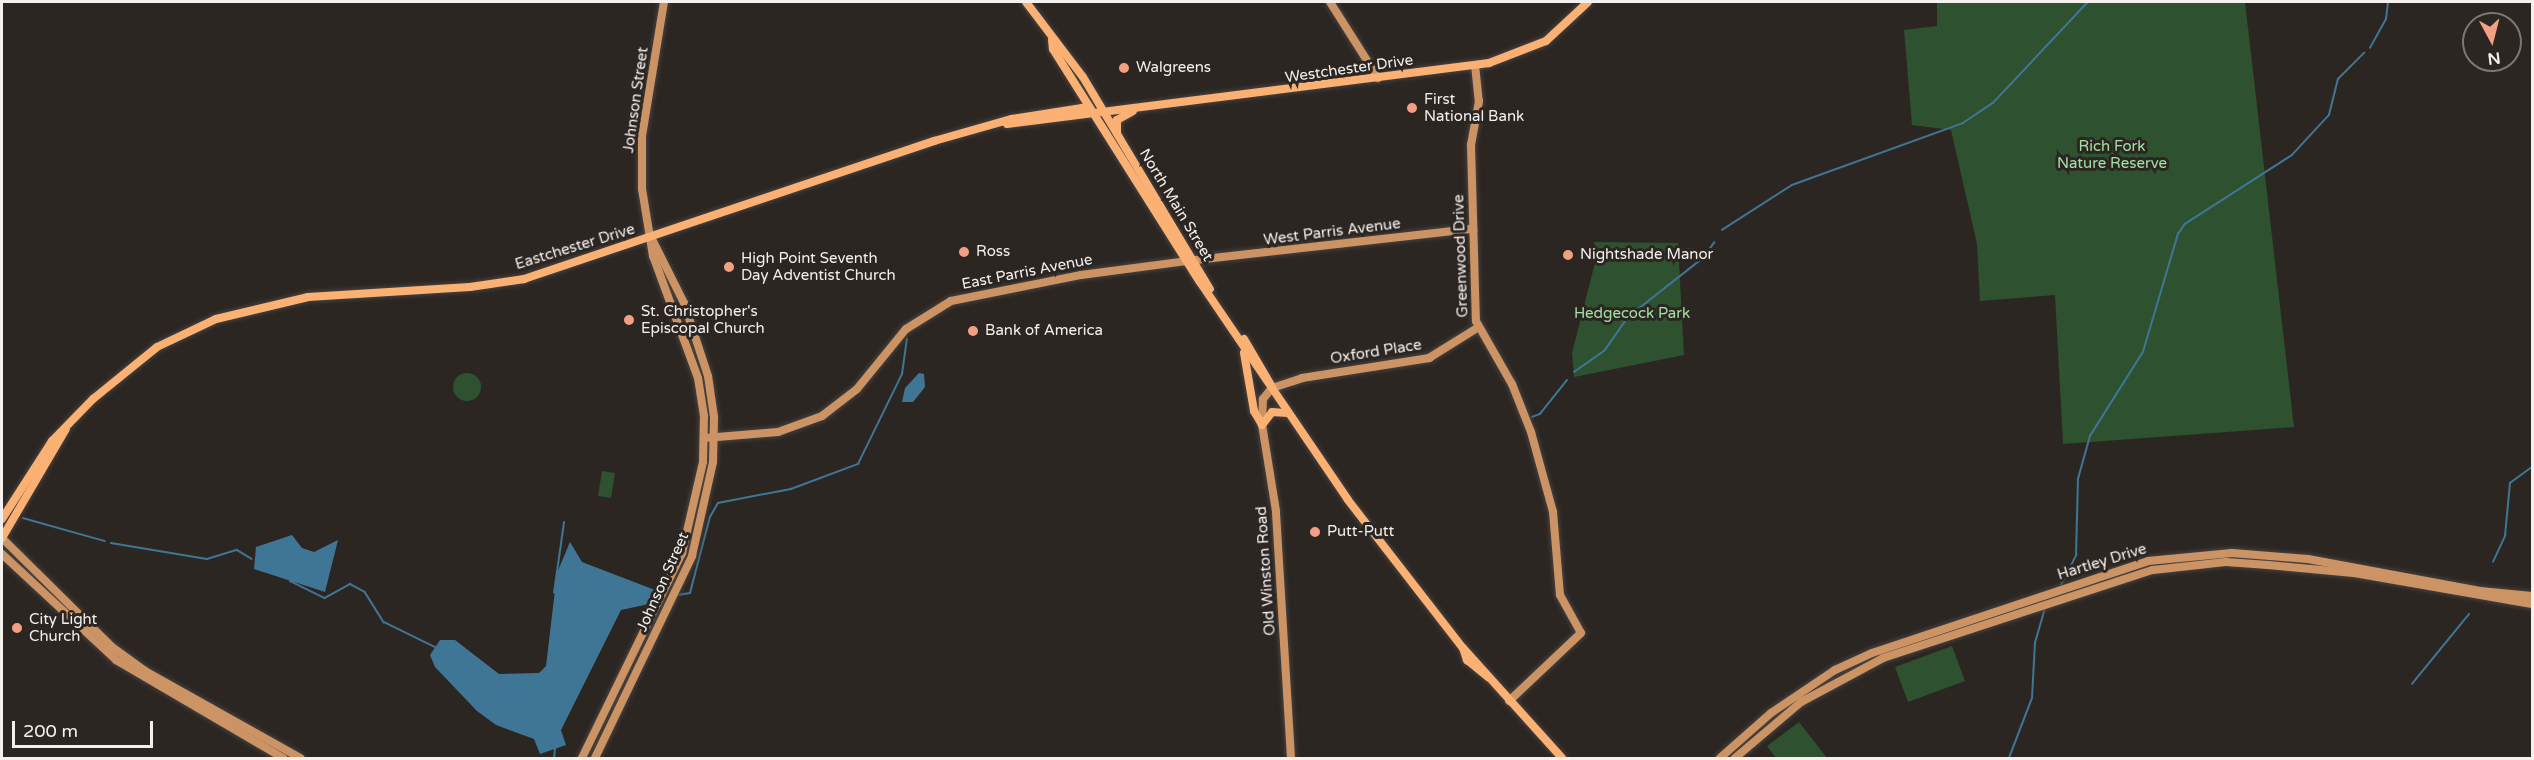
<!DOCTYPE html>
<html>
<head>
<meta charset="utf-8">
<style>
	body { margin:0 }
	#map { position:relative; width:2534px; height:760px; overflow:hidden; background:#2c2623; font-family:"Varela Round",sans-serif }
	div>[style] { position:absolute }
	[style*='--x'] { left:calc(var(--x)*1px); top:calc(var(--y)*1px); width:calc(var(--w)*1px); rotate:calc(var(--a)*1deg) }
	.green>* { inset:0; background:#2e512f }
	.round { border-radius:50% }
	.water>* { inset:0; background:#3f7696 }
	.stream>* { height:1.5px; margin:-0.75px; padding:0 0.75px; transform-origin:0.75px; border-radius:0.75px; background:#3f7696 }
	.roads { filter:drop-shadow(0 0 2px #48423f) drop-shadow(0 0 2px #48423f) }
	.secondary>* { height:8px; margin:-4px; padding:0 4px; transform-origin:4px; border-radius:4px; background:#cc9464 }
	.primary>* { height:8px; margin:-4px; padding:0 4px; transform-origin:4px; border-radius:4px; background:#fbb173 }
	.dots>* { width:16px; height:16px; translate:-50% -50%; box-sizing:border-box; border:3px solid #2c2623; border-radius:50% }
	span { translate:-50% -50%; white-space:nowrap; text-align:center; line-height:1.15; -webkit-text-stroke:6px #2c2623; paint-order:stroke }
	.poi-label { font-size:15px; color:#f4f0ee }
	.left { translate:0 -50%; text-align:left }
	.street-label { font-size:15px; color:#f4f0ee }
	.park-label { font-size:15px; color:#a2e0a2 }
	.frame { position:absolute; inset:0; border:3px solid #f4f0ee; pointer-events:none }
	.north { position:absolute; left:2462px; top:12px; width:60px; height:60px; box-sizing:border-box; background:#2c2623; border:2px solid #7c7774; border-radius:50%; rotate:173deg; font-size:16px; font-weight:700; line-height:24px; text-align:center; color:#f4f0ee }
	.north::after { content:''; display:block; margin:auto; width:21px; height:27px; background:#f39f83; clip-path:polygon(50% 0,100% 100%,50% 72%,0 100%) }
	.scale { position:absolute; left:12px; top:721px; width:141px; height:27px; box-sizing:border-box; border:3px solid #f4f0ee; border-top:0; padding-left:8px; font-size:18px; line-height:21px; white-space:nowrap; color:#f4f0ee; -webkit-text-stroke:4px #2c2623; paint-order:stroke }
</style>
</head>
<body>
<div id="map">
	<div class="green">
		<i style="clip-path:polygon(1937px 2px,2245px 2px,2294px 427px,2063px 444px,2055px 295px,1980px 301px,1977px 244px,1951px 130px,1912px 125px,1904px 30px,1937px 26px)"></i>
		<i style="clip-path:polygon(1594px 242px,1678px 243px,1679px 248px,1695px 248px,1679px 263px,1684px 355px,1574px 377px,1572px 353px,1596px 259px)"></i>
		<i class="round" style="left:453px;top:373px;width:28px;height:28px"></i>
		<i style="clip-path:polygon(602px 471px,615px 473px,611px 498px,598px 496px)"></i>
		<i style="clip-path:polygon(1952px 646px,1965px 681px,1908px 702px,1895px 667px)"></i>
		<i style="clip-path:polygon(1799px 722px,1827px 758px,1776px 758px,1767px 746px)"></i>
	</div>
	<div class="water">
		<i style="clip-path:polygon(919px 373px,924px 374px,925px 387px,913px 402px,902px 402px,905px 388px)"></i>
		<i style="clip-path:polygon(292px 535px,302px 548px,314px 552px,338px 540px,325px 592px,254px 569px,256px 547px)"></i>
		<i style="clip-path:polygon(570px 542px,582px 562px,655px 590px,649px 604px,621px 610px,561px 730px,566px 745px,540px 754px,534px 739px,496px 725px,477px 711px,435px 667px,430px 655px,440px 640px,455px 640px,499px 674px,539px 673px,546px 666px,557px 573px)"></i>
	</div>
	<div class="stream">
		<i style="--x:2370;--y:48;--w:33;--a:-61"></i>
		<i style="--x:2386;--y:19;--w:17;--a:-83"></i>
		<i style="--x:1722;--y:230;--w:83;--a:-32.7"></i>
		<i style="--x:1792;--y:185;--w:182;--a:-19.9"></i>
		<i style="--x:1963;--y:123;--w:36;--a:-34"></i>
		<i style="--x:1993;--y:103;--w:139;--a:-46.8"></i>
		<i style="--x:1574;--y:372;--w:38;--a:-35"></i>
		<i style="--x:1605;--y:350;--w:40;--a:-55.1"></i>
		<i style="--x:1628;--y:317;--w:95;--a:-38.2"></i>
		<i style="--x:1703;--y:258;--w:19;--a:-54"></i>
		<i style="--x:1532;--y:417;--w:9;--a:-21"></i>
		<i style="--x:1540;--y:414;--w:43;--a:-51.5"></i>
		<i style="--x:23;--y:518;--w:85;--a:15.7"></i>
		<i style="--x:111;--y:543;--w:97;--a:9.5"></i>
		<i style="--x:207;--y:559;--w:31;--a:-17"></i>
		<i style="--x:237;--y:550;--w:17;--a:31"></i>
		<i style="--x:2493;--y:562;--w:29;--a:-65"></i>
		<i style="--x:2505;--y:536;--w:53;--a:-84.6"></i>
		<i style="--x:2510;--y:483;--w:27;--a:-36"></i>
		<i style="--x:290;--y:581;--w:39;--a:26"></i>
		<i style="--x:325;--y:598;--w:29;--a:-29"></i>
		<i style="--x:350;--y:584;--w:17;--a:28"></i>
		<i style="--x:365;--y:592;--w:36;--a:58"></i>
		<i style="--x:384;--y:622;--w:59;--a:26.1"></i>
		<i style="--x:2061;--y:585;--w:34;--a:-63"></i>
		<i style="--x:2076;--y:555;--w:76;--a:-88.5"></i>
		<i style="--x:2078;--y:479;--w:45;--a:-74.4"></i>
		<i style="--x:2090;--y:436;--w:99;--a:-57.8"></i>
		<i style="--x:2143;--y:352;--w:123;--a:-73.5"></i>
		<i style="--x:2178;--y:234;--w:12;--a:-55"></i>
		<i style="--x:2185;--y:224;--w:127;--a:-32.8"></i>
		<i style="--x:2292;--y:155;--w:54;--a:-47.2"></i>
		<i style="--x:2329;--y:115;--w:37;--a:-76"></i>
		<i style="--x:2338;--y:79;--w:37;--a:-45"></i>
		<i style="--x:554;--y:593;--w:71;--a:-81.9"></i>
		<i style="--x:678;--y:595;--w:12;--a:-9"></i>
		<i style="--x:690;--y:593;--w:79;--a:-75.3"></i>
		<i style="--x:710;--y:517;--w:16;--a:-60"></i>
		<i style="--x:718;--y:503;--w:74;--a:-10.9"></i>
		<i style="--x:791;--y:489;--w:72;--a:-20.5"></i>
		<i style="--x:858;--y:464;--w:100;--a:-63.9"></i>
		<i style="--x:902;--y:374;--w:35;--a:-82"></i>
		<i style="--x:2412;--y:684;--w:90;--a:-50.8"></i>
		<i style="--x:554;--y:758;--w:10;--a:-84"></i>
		<i style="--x:2009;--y:758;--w:64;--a:-69"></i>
		<i style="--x:2032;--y:698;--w:55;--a:-86.9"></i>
		<i style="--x:2035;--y:643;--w:35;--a:-74"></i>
	</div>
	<div class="roads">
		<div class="secondary">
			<i style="--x:1330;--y:2;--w:90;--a:57.7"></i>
			<i style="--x:1475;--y:65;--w:36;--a:84"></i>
			<i style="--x:1479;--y:101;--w:45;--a:100.3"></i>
			<i style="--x:1471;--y:145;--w:176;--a:88.4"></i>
			<i style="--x:1476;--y:321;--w:73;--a:60.3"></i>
			<i style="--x:1512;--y:384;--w:52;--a:68.4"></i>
			<i style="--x:1531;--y:432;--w:83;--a:74.6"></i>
			<i style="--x:1553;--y:512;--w:83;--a:85.2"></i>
			<i style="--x:1560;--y:595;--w:43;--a:61.1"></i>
			<i style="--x:1581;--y:633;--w:99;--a:136.6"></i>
			<i style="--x:1195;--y:260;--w:280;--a:-6.4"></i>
			<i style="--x:705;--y:438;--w:73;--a:-4.7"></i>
			<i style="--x:778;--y:432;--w:47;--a:-20"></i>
			<i style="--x:822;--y:416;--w:44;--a:-37.6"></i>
			<i style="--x:857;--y:389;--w:77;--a:-50.8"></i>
			<i style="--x:906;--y:329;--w:53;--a:-31.9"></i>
			<i style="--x:951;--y:301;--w:133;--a:-11.3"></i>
			<i style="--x:1081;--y:275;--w:108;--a:-7.5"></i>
			<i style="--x:2;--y:538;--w:155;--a:44.7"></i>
			<i style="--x:112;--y:647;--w:41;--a:36"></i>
			<i style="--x:145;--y:671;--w:178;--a:29.3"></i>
			<i style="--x:2;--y:554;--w:156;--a:42.9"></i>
			<i style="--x:116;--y:660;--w:194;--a:30.4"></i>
			<i style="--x:582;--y:758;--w:228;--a:-64"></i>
			<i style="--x:682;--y:553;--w:93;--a:-77"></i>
			<i style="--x:703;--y:462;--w:46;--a:-88.8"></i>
			<i style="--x:704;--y:416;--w:38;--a:-99"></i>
			<i style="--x:698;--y:378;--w:130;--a:-110.2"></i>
			<i style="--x:653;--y:256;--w:68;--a:-99.3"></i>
			<i style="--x:642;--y:189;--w:53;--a:-90"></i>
			<i style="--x:642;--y:136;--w:136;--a:-80.7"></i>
			<i style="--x:595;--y:758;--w:224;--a:-64.3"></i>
			<i style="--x:692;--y:556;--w:96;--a:-77.4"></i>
			<i style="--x:713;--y:462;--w:45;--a:-88.7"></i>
			<i style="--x:714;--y:417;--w:41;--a:-98.3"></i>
			<i style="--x:708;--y:376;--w:77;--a:-108.2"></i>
			<i style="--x:684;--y:303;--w:69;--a:-116.6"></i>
			<i style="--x:1291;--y:758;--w:247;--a:-93.5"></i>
			<i style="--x:1276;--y:511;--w:87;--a:-99.2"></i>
			<i style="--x:1262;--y:425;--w:26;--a:-88"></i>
			<i style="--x:1263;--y:399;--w:14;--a:-51"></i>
			<i style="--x:1272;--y:388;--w:32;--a:-18"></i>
			<i style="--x:1302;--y:378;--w:129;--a:-8.9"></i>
			<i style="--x:1429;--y:358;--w:57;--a:-32"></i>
			<i style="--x:1720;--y:758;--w:68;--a:-41.4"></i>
			<i style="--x:1771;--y:713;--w:77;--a:-33.9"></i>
			<i style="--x:1835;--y:670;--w:41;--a:-24.7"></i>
			<i style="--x:1872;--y:653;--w:291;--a:-18.4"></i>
			<i style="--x:2148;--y:561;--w:84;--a:-5.4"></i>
			<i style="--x:2232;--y:553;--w:76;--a:4.5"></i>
			<i style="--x:2308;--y:559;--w:175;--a:10.5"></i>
			<i style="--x:2480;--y:591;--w:52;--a:5.5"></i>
			<i style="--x:1735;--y:758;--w:87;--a:-40.3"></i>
			<i style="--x:1801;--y:702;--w:93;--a:-28.2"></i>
			<i style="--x:1883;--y:658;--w:284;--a:-18.1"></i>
			<i style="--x:2153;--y:570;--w:73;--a:-6.3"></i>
			<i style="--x:2226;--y:562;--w:42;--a:4.1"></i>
			<i style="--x:2268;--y:565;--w:86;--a:5.3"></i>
			<i style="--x:2354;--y:573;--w:181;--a:9.9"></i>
		</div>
		<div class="primary">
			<i style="--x:1026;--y:2;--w:94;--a:52.8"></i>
			<i style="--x:1083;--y:77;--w:247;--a:59.1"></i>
			<i style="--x:1052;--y:40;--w:9;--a:84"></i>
			<i style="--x:1053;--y:49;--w:275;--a:57.8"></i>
			<i style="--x:1200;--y:282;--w:263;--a:55.8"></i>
			<i style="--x:1348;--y:500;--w:187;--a:52.2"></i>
			<i style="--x:1463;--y:648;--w:148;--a:48"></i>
			<i style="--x:1007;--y:124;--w:486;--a:-7.2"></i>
			<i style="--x:1489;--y:63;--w:61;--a:-21.1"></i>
			<i style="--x:1546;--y:41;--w:57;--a:-42.9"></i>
			<i style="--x:1117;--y:133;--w:13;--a:-90"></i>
			<i style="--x:1117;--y:120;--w:18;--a:-29"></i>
			<i style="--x:1244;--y:339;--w:56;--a:59.7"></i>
			<i style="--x:1244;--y:353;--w:59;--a:80.2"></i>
			<i style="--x:1254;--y:411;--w:16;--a:60"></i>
			<i style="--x:1262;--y:425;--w:16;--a:-52"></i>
			<i style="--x:1272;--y:412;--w:16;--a:4"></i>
			<i style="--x:2;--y:519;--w:93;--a:-57.3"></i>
			<i style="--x:52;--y:441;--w:59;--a:-45.7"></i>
			<i style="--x:93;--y:399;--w:82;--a:-39.1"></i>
			<i style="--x:157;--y:347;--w:65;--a:-25.4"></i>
			<i style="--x:216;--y:319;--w:95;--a:-13.4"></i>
			<i style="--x:308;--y:297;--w:162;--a:-3.5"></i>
			<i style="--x:470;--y:287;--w:55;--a:-8.4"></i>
			<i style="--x:524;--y:279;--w:433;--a:-18.6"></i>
			<i style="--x:934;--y:141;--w:81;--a:-15.8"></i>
			<i style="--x:1012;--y:119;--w:71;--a:-8.9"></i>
			<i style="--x:1082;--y:108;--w:13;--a:23"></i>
			<i style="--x:2;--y:538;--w:126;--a:-59.6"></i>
			<i style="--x:1463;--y:648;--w:13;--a:72"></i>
			<i style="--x:1467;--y:660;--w:28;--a:39"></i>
		</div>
	</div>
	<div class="dots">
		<i style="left:1124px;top:68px;background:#f39f83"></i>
		<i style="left:1412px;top:108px;background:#f39f83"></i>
		<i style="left:964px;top:252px;background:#f39f83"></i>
		<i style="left:1568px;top:255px;background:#f39f83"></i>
		<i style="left:729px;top:267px;background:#f39f83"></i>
		<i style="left:629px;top:320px;background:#f39f83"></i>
		<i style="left:973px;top:331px;background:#f39f83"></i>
		<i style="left:1315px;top:532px;background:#f39f83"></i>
		<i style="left:17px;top:628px;background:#f39f83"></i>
	</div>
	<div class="poi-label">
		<span class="left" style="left:1136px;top:68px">Walgreens</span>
		<span class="left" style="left:1424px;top:108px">First<br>National Bank</span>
		<span class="left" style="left:976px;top:252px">Ross</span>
		<span class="left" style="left:1580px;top:255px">Nightshade Manor</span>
		<span class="left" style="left:741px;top:267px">High Point Seventh<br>Day Adventist Church</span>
		<span class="left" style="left:641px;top:320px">St. Christopher's<br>Episcopal Church</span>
		<span class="left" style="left:985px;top:331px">Bank of America</span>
		<span class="left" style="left:1327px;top:532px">Putt-Putt</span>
		<span class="left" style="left:29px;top:628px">City Light<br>Church</span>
	</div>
	<div class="street-label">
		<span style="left:1349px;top:69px;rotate:-8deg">Westchester Drive</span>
		<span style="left:636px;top:100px;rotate:-82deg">Johnson Street</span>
		<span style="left:1176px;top:205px;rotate:59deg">North Main Street</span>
		<span style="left:1332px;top:232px;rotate:-7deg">West Parris Avenue</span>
		<span style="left:575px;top:247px;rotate:-17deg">Eastchester Drive</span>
		<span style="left:1461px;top:256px;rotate:-92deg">Greenwood Drive</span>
		<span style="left:1027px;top:272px;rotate:-11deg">East Parris Avenue</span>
		<span style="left:1376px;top:352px;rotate:-9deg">Oxford Place</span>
		<span style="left:2102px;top:562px;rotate:-17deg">Hartley Drive</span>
		<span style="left:1266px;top:571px;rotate:-94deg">Old Winston Road</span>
		<span style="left:663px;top:582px;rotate:-66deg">Johnson Street</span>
	</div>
	<div class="park-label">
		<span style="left:2112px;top:155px">Rich Fork<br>Nature Reserve</span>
		<span style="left:1632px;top:314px">Hedgecock Park</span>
	</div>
	<div class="frame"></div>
	<div class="north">N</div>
	<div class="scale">200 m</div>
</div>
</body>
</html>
